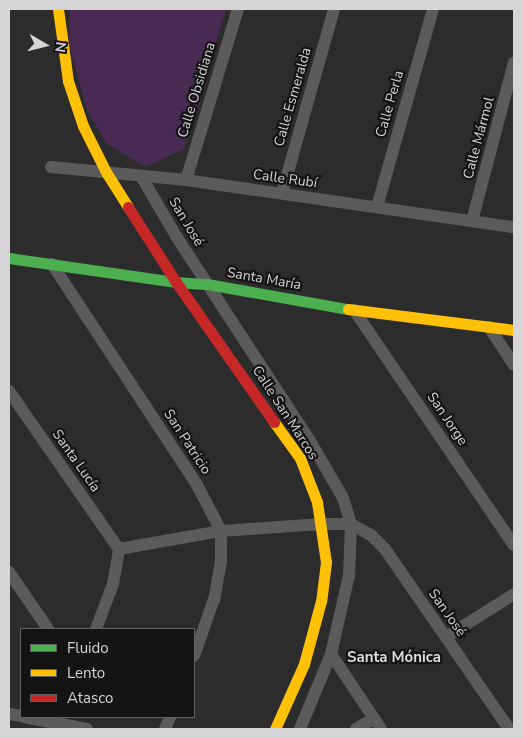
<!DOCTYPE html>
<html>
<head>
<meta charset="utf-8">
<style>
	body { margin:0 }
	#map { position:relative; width:523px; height:738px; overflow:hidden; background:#2d2c2d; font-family:"Nunito Sans",sans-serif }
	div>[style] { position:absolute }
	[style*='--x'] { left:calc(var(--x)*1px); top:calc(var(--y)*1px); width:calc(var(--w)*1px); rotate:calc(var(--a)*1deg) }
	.green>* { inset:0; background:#482a53 }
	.street>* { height:12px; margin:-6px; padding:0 6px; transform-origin:6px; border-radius:6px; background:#5b5b5b }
	.fast>* { height:11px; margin:-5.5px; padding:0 5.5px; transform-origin:5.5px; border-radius:5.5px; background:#4caf50 }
	.slow>* { height:11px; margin:-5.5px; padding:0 5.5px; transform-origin:5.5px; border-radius:5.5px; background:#ffc107 }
	.jam>* { height:11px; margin:-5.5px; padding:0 5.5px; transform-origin:5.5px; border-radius:5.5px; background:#c62828 }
	span { translate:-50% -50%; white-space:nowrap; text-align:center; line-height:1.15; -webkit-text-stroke:4.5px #151415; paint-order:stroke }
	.street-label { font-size:14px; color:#d6d4d7 }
	.neighbourhood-label { font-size:15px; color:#dedbe0; font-weight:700 }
	.frame { position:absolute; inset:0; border:10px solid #d6d4d7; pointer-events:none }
	.legend { position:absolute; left:20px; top:628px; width:175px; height:90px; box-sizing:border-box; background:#151415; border:1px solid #626163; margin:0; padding:6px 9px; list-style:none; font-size:15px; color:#d6d4d7 }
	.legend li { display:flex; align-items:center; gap:10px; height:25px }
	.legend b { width:25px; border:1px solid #626163 }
	.north { position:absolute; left:20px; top:20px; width:50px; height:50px; -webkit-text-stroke:4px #151415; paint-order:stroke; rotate:98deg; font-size:14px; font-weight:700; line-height:20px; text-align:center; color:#d6d4d7 }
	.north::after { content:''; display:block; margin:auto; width:18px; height:22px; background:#d6d4d7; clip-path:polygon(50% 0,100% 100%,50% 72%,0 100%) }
</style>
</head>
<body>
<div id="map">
	<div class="green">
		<i style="clip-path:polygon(70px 9px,226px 9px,184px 149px,146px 167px,107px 144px,87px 110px,69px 44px)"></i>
	</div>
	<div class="street">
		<i style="--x:51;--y:167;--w:136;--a:5.5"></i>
		<i style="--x:186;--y:180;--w:331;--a:8.2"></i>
		<i style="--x:141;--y:176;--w:69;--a:59.7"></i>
		<i style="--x:176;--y:236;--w:245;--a:56.8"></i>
		<i style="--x:310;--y:441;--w:66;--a:59.9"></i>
		<i style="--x:343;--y:498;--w:27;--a:73"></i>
		<i style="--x:351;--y:524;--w:51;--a:92.2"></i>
		<i style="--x:349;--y:575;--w:81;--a:102.8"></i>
		<i style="--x:331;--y:654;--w:81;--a:112.5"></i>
		<i style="--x:186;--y:180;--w:179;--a:-73.1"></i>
		<i style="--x:282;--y:193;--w:191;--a:-74.2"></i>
		<i style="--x:377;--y:207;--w:206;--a:-74.2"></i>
		<i style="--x:472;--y:221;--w:164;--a:-75.2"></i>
		<i style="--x:52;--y:264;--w:264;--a:56.7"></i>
		<i style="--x:197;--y:485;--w:52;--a:62.4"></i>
		<i style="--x:221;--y:531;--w:30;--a:90"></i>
		<i style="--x:221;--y:561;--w:39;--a:100"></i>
		<i style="--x:214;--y:599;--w:60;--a:109.3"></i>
		<i style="--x:354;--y:310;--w:284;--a:55.8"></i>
		<i style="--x:489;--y:327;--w:45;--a:56.7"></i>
		<i style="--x:9;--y:391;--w:193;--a:55.2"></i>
		<i style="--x:119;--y:549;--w:104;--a:-10"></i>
		<i style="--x:221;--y:531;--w:101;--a:-4"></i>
		<i style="--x:322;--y:524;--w:29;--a:0"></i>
		<i style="--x:351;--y:524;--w:23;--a:29"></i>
		<i style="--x:371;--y:535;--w:20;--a:45"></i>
		<i style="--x:385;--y:549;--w:219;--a:55.4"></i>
		<i style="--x:9;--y:572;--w:69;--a:55.6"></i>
		<i style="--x:96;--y:629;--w:48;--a:-69.3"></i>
		<i style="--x:113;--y:584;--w:36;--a:-80"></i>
		<i style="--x:446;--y:637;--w:80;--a:-32.3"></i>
		<i style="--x:331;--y:654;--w:90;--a:56.3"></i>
		<i style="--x:9;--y:714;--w:12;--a:9"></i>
		<i style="--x:24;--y:717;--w:64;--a:10.8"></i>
		<i style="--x:165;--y:729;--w:13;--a:-67"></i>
		<i style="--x:356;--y:729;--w:21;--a:-31"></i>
	</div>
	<div class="fast">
		<i style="--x:9;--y:258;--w:169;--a:8.2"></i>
		<i style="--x:176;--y:282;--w:31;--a:4"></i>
		<i style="--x:207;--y:284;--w:143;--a:10.1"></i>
	</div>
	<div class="slow">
		<i style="--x:58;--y:9;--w:73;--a:82.1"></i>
		<i style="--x:68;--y:81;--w:47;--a:71.6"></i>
		<i style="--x:83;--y:126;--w:51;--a:63.4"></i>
		<i style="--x:106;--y:172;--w:41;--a:57.8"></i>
		<i style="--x:348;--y:309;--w:167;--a:7.2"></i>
		<i style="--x:274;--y:422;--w:44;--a:54.2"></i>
		<i style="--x:300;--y:458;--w:47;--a:68.9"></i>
		<i style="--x:317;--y:502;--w:61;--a:81.5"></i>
		<i style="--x:326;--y:562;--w:39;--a:97"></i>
		<i style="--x:321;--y:601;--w:65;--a:105.1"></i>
		<i style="--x:304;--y:664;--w:71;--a:114"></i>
	</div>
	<div class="jam">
		<i style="--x:128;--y:207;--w:89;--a:57.4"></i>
		<i style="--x:176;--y:282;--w:171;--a:55"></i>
	</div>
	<div class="street-label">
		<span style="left:197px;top:90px;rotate:-73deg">Calle Obsidiana</span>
		<span style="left:293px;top:97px;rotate:-74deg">Calle Esmeralda</span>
		<span style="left:390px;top:104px;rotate:-74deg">Calle Perla</span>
		<span style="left:479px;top:138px;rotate:-75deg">Calle Mármol</span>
		<span style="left:285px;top:179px;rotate:8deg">Calle Rubí</span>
		<span style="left:186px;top:222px;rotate:59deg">San José</span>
		<span style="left:264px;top:279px;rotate:10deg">Santa María</span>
		<span style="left:285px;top:413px;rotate:57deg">Calle San Marcos</span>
		<span style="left:447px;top:419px;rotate:56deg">San Jorge</span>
		<span style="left:187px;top:442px;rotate:57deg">San Patricio</span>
		<span style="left:76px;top:461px;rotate:55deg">Santa Lucía</span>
		<span style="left:447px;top:613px;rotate:55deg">San José</span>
	</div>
	<div class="neighbourhood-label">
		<span style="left:394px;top:658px">Santa Mónica</span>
	</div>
	<div class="frame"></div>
	<ul class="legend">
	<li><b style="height:6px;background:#4caf50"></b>Fluido</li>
	<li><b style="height:6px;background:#ffc107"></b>Lento</li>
	<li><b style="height:6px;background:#c62828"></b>Atasco</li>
	</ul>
	<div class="north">N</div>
</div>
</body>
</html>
